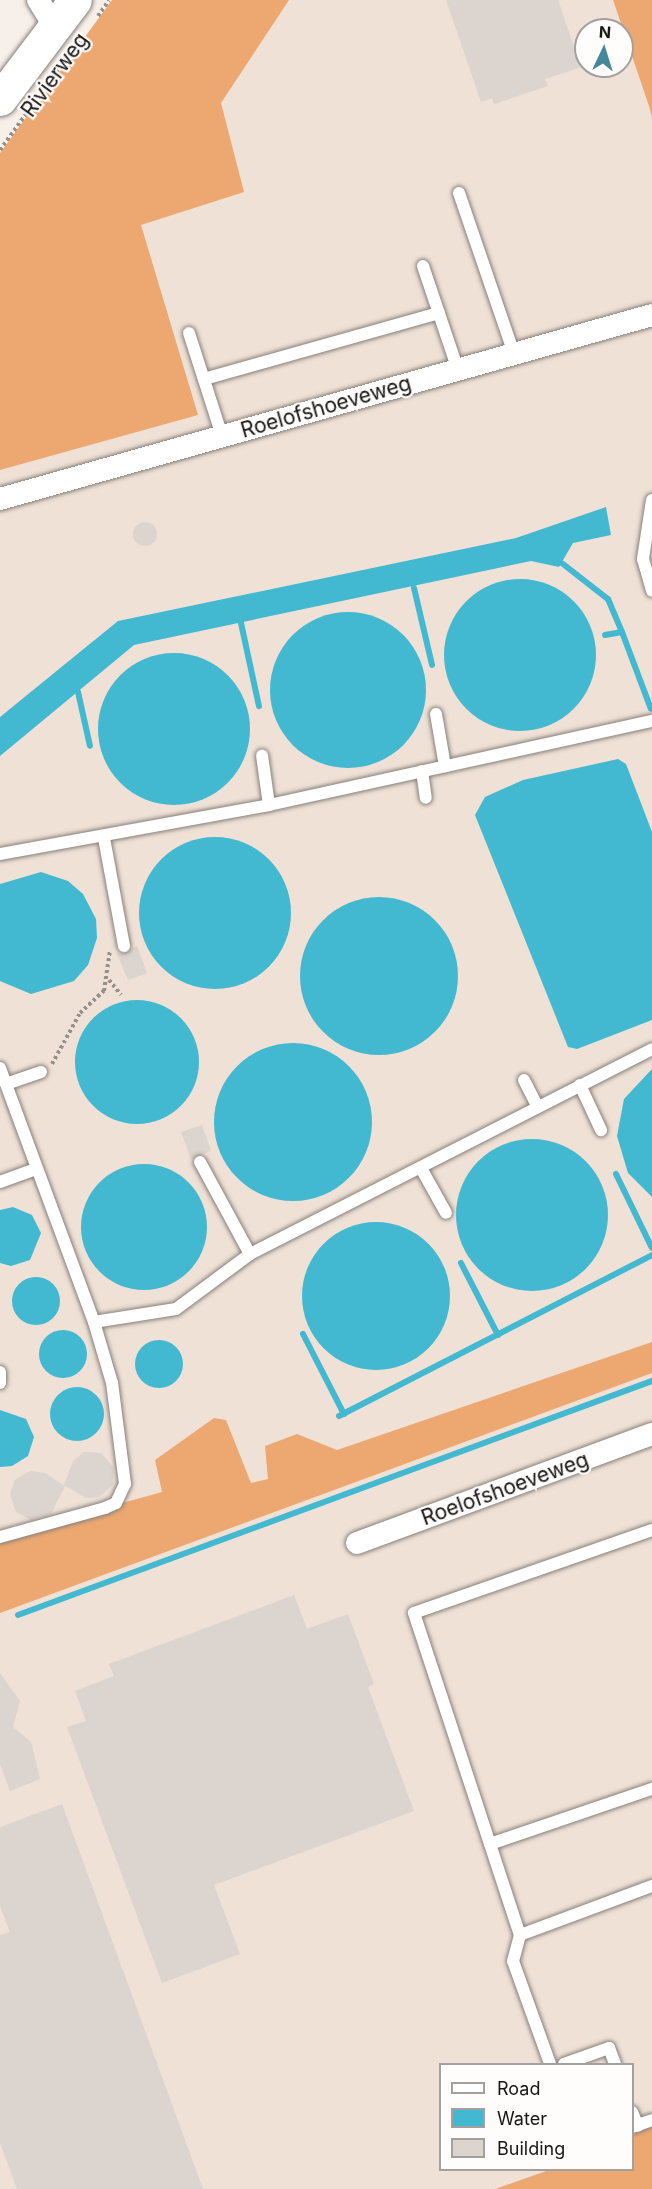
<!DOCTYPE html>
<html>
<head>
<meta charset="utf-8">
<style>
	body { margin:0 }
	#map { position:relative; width:652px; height:2189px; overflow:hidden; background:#f7efe9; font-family:Inter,sans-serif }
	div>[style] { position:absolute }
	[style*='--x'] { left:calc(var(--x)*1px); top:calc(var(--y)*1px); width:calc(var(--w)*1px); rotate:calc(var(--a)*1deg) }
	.built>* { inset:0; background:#efe1d6 }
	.forest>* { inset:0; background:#eda871 }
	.water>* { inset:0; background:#42b8d1 }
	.round { border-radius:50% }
	.stream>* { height:6px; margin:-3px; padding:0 3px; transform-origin:3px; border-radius:3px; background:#42b8d1 }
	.building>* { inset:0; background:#dcd4ce }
	.path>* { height:4px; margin-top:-2px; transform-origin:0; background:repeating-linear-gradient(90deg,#96908c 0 3px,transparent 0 6px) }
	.roads { filter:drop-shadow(0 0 2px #87807b) drop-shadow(0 0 2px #87807b) }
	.service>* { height:12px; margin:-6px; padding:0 6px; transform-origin:6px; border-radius:6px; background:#fff }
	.minor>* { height:22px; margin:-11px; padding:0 11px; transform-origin:11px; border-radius:11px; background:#fff }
	.primary>* { height:33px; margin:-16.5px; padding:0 16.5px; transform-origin:16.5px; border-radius:16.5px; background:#fff }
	span { translate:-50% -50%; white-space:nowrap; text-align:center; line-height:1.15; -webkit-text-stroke:4.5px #fffdfc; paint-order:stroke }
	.street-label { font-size:21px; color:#181513 }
	.legend { position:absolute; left:439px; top:2063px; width:195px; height:108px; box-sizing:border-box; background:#fffdfc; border:2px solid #a3a09f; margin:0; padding:8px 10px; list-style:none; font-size:18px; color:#181513 }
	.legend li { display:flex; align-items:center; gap:12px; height:30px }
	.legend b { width:30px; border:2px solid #a3a09f }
	.north { position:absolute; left:574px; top:18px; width:60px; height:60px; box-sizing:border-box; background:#fffdfc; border:2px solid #a3a09f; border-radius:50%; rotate:4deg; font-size:16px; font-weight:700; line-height:24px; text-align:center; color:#181513 }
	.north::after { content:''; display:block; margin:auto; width:21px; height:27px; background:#458898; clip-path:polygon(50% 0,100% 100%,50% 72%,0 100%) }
</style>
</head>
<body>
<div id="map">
	<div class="built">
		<i style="clip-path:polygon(evenodd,217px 0,652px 0,652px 2189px,0 2189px,0 311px,217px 0,586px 30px,622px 30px,622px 66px,586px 66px,586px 30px,217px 0,440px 2064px,632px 2064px,632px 2170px,440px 2170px,440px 2064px)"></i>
	</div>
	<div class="forest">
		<i style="clip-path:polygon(112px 0,289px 0,221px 103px,244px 192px,141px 225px,198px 415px,0 470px,0 153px)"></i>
		<i style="clip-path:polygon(613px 0,652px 0,652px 117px,648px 103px)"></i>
		<i style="clip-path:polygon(652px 1342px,652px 1373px,0 1613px,0 1537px,162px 1492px,155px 1460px,214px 1418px,226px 1420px,251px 1483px,268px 1479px,265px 1446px,297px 1434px,337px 1450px)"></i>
		<i style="clip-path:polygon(652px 2127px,652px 2189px,495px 2189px,549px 2170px,632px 2170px,633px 2134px)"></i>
	</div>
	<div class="water">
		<i style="clip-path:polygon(606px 507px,611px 535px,573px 543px,559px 567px,531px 561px,134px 645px,0 756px,0 717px,118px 621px,516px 538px)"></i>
		<i class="round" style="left:444px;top:579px;width:152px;height:152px"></i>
		<i class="round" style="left:270px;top:612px;width:156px;height:156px"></i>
		<i class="round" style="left:98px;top:653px;width:152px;height:152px"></i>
		<i style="clip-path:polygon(618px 759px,626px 764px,652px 832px,652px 1020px,577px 1049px,568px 1047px,475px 815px,485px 797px,523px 780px)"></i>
		<i class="round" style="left:139px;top:837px;width:152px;height:152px"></i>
		<i style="clip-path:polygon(41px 872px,68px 881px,83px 894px,96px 919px,97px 938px,88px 965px,74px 981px,31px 994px,0 981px,0 884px)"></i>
		<i class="round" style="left:300px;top:897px;width:158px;height:158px"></i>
		<i class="round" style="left:75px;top:1000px;width:124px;height:124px"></i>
		<i class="round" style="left:214px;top:1043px;width:158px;height:158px"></i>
		<i style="clip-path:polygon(652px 1069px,652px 1197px,628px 1173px,617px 1136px,624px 1099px)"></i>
		<i class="round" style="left:456px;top:1139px;width:152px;height:152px"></i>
		<i class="round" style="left:81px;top:1164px;width:126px;height:126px"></i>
		<i style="clip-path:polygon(13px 1207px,32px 1215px,41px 1233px,30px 1260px,11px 1266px,0 1263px,0 1210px)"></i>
		<i class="round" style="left:302px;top:1222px;width:148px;height:148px"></i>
		<i class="round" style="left:12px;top:1277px;width:48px;height:48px"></i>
		<i class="round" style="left:39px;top:1330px;width:48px;height:48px"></i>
		<i class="round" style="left:135px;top:1340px;width:48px;height:48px"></i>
		<i class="round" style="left:50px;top:1387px;width:54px;height:54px"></i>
		<i style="clip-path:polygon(0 1410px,26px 1419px,34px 1437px,28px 1456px,12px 1466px,0 1467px)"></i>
	</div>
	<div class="stream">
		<i style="--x:563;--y:564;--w:57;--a:37.9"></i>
		<i style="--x:608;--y:599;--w:36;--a:67"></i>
		<i style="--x:414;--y:588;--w:79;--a:76.8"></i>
		<i style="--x:241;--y:623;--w:85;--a:77.8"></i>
		<i style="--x:605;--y:635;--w:17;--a:-10"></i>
		<i style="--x:622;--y:632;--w:82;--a:69.4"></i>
		<i style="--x:78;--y:692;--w:55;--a:77.5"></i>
		<i style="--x:616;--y:1174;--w:82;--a:64.1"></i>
		<i style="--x:461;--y:1263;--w:81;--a:62.8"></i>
		<i style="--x:303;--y:1334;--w:90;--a:62.9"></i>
		<i style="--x:339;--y:1416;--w:352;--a:-27.2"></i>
		<i style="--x:18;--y:1615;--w:676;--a:-20.26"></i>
	</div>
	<div class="building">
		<i style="clip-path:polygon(446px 0,558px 0,581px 67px,545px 79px,548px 86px,494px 104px,492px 98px,481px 102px)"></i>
		<i class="round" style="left:133px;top:522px;width:24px;height:24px"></i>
		<i style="clip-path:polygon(137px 946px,147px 973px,128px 980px,117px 954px)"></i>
		<i style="clip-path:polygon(202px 1125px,211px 1151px,191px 1159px,181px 1132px)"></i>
		<i style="clip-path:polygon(84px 1452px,101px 1453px,114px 1468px,113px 1485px,99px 1497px,86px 1498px,64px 1485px,73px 1461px)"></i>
		<i style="clip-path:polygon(30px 1471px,45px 1473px,65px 1486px,51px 1514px,31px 1520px,16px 1512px,10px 1494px,15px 1480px)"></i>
		<i style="clip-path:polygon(294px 1595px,307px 1629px,348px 1614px,374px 1684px,368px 1687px,414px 1811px,214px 1885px,240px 1954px,162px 1983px,67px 1727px,86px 1721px,75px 1691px,114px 1676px,109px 1664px)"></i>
		<i style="clip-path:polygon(0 1673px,20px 1701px,13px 1727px,31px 1742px,40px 1779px,10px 1791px,0 1764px)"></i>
		<i style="clip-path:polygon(62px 1804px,203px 2189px,17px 2189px,0 2143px,0 1935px,10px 1932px,0 1906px,0 1827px)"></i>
	</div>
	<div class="path">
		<i style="--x:98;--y:16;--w:19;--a:-55"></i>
		<i style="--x:0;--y:150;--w:135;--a:-54.1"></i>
		<i style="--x:109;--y:980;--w:19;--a:51"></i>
		<i style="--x:52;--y:1064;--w:58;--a:-61.2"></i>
		<i style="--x:80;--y:1013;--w:33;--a:-43"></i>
		<i style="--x:104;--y:991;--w:41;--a:-81.7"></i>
	</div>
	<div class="roads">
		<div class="service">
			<i style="--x:459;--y:193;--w:170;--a:71.1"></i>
			<i style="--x:423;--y:266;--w:110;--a:71.4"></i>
			<i style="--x:189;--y:333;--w:108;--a:72.2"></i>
			<i style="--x:204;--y:379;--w:244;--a:-15.7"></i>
			<i style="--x:652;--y:500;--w:60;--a:98.7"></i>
			<i style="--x:643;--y:559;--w:33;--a:74"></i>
			<i style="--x:436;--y:714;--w:53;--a:80.2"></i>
			<i style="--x:422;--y:771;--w:27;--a:82"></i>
			<i style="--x:269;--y:805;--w:392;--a:-12.4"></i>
			<i style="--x:104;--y:838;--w:110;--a:79.5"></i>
			<i style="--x:0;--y:854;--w:273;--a:-10.3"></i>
			<i style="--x:269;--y:805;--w:50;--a:-98"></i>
			<i style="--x:0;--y:1068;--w:271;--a:69.7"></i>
			<i style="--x:94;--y:1322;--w:83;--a:-9"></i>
			<i style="--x:176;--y:1309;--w:92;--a:-36.6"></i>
			<i style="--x:250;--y:1254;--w:451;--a:-27"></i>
			<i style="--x:524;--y:1080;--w:30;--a:63"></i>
			<i style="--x:6;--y:1084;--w:37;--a:-19"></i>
			<i style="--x:580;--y:1085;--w:50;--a:65"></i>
			<i style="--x:200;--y:1162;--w:105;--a:61.5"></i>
			<i style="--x:422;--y:1170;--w:49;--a:60.8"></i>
			<i style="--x:0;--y:1182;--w:38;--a:-20"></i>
			<i style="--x:0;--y:1372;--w:11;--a:90"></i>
			<i style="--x:652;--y:1530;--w:252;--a:160.8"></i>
			<i style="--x:414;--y:1613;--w:339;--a:71.8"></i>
			<i style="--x:520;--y:1935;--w:141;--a:-20.4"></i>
			<i style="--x:0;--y:1537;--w:109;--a:-15.4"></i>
			<i style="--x:105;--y:1508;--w:12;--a:-24"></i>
			<i style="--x:116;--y:1503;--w:21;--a:-65"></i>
			<i style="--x:125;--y:1484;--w:102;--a:-97.3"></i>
			<i style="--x:112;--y:1383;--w:64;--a:-106.4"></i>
			<i style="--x:490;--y:1844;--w:171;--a:-18.8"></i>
			<i style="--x:520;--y:1935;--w:27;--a:105"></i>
			<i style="--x:513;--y:1961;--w:109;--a:70.2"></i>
			<i style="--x:564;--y:2064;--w:48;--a:-19.6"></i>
			<i style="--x:609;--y:2048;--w:17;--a:69"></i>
			<i style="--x:632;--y:2112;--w:15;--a:67"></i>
			<i style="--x:632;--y:2127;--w:21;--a:-19"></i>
		</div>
		<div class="minor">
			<i style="--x:38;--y:0;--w:32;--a:58"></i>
			<i style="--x:0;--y:499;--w:677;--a:-15.76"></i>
			<i style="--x:357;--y:1543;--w:314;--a:-20.3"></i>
		</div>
		<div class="primary">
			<i style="--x:0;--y:99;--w:124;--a:-52.9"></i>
		</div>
	</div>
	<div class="street-label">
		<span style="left:55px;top:75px;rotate:-54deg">Rivierweg</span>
		<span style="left:326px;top:407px;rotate:-16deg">Roelofshoeveweg</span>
		<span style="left:505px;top:1489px;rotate:-20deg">Roelofshoeveweg</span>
	</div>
	<ul class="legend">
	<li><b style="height:8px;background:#fff"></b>Road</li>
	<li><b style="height:16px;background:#42b8d1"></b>Water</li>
	<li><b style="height:16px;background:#dcd4ce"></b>Building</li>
	</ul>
	<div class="north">N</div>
</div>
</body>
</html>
